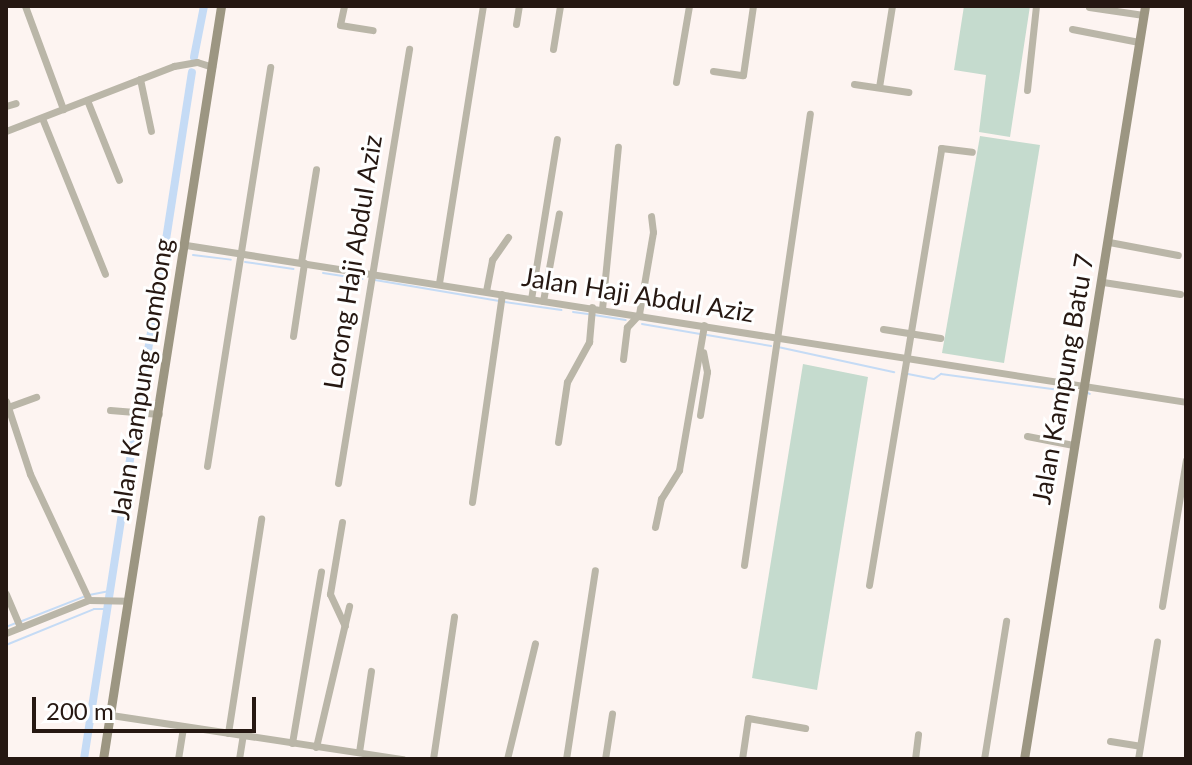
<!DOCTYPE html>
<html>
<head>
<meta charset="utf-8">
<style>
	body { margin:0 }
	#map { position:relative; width:1192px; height:765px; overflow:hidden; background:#fdf4f1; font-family:Lato,sans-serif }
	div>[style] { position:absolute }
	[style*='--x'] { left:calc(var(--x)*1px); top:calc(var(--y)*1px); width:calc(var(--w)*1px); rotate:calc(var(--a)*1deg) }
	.green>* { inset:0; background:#c5dbce }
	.stream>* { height:2px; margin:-1px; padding:0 1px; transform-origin:1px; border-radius:1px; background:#c5dbf5 }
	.canal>* { height:8px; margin:-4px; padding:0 4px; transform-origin:4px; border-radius:4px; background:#c5dbf5 }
	.street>* { height:7px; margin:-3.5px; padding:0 3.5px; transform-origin:3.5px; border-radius:3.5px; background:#bab6a8 }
	.secondary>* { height:9px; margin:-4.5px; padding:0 4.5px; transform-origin:4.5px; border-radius:4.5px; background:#9c9682 }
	span { translate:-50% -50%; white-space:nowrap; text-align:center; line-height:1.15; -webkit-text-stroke:6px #fff; paint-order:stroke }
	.street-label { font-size:26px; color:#261812 }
	.frame { position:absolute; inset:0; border:8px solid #261812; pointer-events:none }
	.scale { position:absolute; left:32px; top:697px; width:224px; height:36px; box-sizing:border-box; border:4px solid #261812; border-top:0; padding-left:10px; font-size:24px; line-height:28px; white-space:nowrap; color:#261812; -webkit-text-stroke:6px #fff; paint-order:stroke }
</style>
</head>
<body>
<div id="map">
	<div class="green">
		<i style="clip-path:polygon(964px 6px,1030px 6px,1010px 137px,979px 132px,986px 75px,954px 70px)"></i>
		<i style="clip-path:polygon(980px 136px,1040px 145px,1004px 363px,942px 353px)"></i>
		<i style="clip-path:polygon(803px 364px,868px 377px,817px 690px,752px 678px)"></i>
	</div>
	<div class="stream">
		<i style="--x:193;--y:255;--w:38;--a:7"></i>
		<i style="--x:245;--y:262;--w:49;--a:8.1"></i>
		<i style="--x:323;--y:273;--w:40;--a:8.5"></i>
		<i style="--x:375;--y:280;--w:126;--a:9.6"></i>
		<i style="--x:505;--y:302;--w:57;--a:8.1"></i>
		<i style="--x:573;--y:312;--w:15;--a:8"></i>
		<i style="--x:594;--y:315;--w:32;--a:9"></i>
		<i style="--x:642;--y:324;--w:59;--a:9.8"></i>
		<i style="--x:707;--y:335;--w:65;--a:9.8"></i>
		<i style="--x:778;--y:347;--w:119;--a:12.2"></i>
		<i style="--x:908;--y:374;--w:26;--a:11"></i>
		<i style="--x:934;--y:379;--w:9;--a:-36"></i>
		<i style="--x:941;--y:374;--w:135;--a:7.7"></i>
		<i style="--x:1088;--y:393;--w:2;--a:27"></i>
		<i style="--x:89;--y:595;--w:21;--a:-11"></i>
		<i style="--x:22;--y:621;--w:66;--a:-21.5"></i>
		<i style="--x:6;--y:627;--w:11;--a:-22"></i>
		<i style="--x:6;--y:645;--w:95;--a:-22.2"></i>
		<i style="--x:94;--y:609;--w:13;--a:0"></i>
	</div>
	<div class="canal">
		<i style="--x:194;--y:57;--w:52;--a:-78.9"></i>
		<i style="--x:161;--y:272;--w:202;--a:-81.2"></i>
		<i style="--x:139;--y:404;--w:121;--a:-80.5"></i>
		<i style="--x:127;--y:478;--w:62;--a:-80.7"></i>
		<i style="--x:84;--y:759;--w:273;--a:-81.2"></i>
	</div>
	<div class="street">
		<i style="--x:25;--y:6;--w:110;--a:69.7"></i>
		<i style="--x:344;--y:6;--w:19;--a:102"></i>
		<i style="--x:340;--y:25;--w:33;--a:9"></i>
		<i style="--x:1089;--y:7;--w:55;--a:8.4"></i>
		<i style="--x:516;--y:24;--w:18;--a:-81"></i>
		<i style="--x:1072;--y:29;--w:68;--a:11"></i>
		<i style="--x:553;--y:49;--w:44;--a:-80.8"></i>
		<i style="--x:713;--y:71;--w:30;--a:8"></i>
		<i style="--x:743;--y:75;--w:70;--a:-81.8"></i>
		<i style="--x:140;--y:79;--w:53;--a:78.1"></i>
		<i style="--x:676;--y:82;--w:77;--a:-80.3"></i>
		<i style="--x:854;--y:84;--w:55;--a:8.4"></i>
		<i style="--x:879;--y:87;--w:82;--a:-80.9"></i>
		<i style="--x:1027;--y:90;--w:84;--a:-83.9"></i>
		<i style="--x:87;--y:100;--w:86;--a:68.2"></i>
		<i style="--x:6;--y:106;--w:10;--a:-17"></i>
		<i style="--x:42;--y:118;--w:168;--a:68"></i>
		<i style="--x:6;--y:131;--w:180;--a:-21.2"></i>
		<i style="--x:174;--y:66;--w:23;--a:-10"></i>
		<i style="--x:197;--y:62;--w:16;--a:18"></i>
		<i style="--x:1109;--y:242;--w:70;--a:10.7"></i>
		<i style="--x:186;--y:245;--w:1012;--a:8.92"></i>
		<i style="--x:301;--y:262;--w:94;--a:-80.8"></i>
		<i style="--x:1103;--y:282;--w:78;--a:8.9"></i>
		<i style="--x:439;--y:283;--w:280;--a:-81"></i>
		<i style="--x:486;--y:291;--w:32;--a:-79"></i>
		<i style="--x:492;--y:260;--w:28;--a:-55"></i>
		<i style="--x:531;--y:299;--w:162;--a:-80.8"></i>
		<i style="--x:543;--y:301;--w:89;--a:-79.7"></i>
		<i style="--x:602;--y:309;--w:163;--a:-84.4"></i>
		<i style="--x:883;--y:329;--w:58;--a:9"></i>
		<i style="--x:293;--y:336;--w:74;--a:-81.4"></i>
		<i style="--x:623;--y:359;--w:32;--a:-83"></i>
		<i style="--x:627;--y:327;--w:18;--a:-47"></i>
		<i style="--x:639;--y:314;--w:83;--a:-80.3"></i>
		<i style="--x:653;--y:232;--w:16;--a:-97"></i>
		<i style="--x:6;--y:401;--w:77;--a:71.8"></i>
		<i style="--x:30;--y:474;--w:139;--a:64.9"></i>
		<i style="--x:8;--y:407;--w:30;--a:-20"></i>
		<i style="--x:110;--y:410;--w:49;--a:4.7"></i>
		<i style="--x:700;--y:415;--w:44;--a:-80.8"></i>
		<i style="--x:707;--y:372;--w:20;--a:-101"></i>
		<i style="--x:1027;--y:436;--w:47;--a:11.1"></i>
		<i style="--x:558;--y:442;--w:61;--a:-81.5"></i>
		<i style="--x:567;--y:382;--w:46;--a:-61.2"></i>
		<i style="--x:589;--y:342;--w:35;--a:-85"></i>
		<i style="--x:207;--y:466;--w:404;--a:-81"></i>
		<i style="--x:338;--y:483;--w:440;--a:-80.7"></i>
		<i style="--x:472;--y:502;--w:210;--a:-81.8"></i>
		<i style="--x:342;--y:522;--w:73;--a:99.5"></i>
		<i style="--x:330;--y:594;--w:35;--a:65"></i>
		<i style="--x:655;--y:527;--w:29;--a:-78"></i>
		<i style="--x:661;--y:499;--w:34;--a:-58"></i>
		<i style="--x:679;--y:470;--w:147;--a:-80.2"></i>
		<i style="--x:744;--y:565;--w:456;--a:-81.7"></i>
		<i style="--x:869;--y:585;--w:443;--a:-80.6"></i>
		<i style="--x:941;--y:148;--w:31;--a:7"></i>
		<i style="--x:6;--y:594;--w:36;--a:67"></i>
		<i style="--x:1162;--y:606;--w:148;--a:-80.7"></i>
		<i style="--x:6;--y:633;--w:89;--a:-21.7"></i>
		<i style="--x:89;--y:600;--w:39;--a:1"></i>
		<i style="--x:111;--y:715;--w:295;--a:8.6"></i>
		<i style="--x:228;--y:733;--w:217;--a:-81.2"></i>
		<i style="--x:1110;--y:741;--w:30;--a:9"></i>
		<i style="--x:292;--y:743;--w:174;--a:-80.4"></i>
		<i style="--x:316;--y:747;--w:145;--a:-76.8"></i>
		<i style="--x:359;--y:752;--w:82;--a:-81.6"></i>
		<i style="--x:178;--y:759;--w:33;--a:-81"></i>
		<i style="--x:239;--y:759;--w:24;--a:-81"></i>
		<i style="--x:433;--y:759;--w:144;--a:-81.6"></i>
		<i style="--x:507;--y:759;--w:119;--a:-76.4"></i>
		<i style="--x:566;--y:759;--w:191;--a:-81.3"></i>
		<i style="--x:605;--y:759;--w:46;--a:-81.2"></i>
		<i style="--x:742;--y:759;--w:41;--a:-81.7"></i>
		<i style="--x:748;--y:718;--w:58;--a:10"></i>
		<i style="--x:915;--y:759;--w:25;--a:-83"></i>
		<i style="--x:984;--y:759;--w:140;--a:-80.9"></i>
		<i style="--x:1138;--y:759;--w:119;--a:-80.8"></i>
	</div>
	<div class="secondary">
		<i style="--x:103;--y:759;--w:762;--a:-81.09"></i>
		<i style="--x:1024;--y:759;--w:763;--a:-80.87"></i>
	</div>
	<div class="street-label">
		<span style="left:353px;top:262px;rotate:-81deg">Lorong Haji Abdul Aziz</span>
		<span style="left:638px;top:295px;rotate:9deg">Jalan Haji Abdul Aziz</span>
		<span style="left:142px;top:379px;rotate:-81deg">Jalan Kampung Lombong</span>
		<span style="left:1063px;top:379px;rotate:-80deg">Jalan Kampung Batu 7</span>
	</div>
	<div class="frame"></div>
	<div class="scale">200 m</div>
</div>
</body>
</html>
